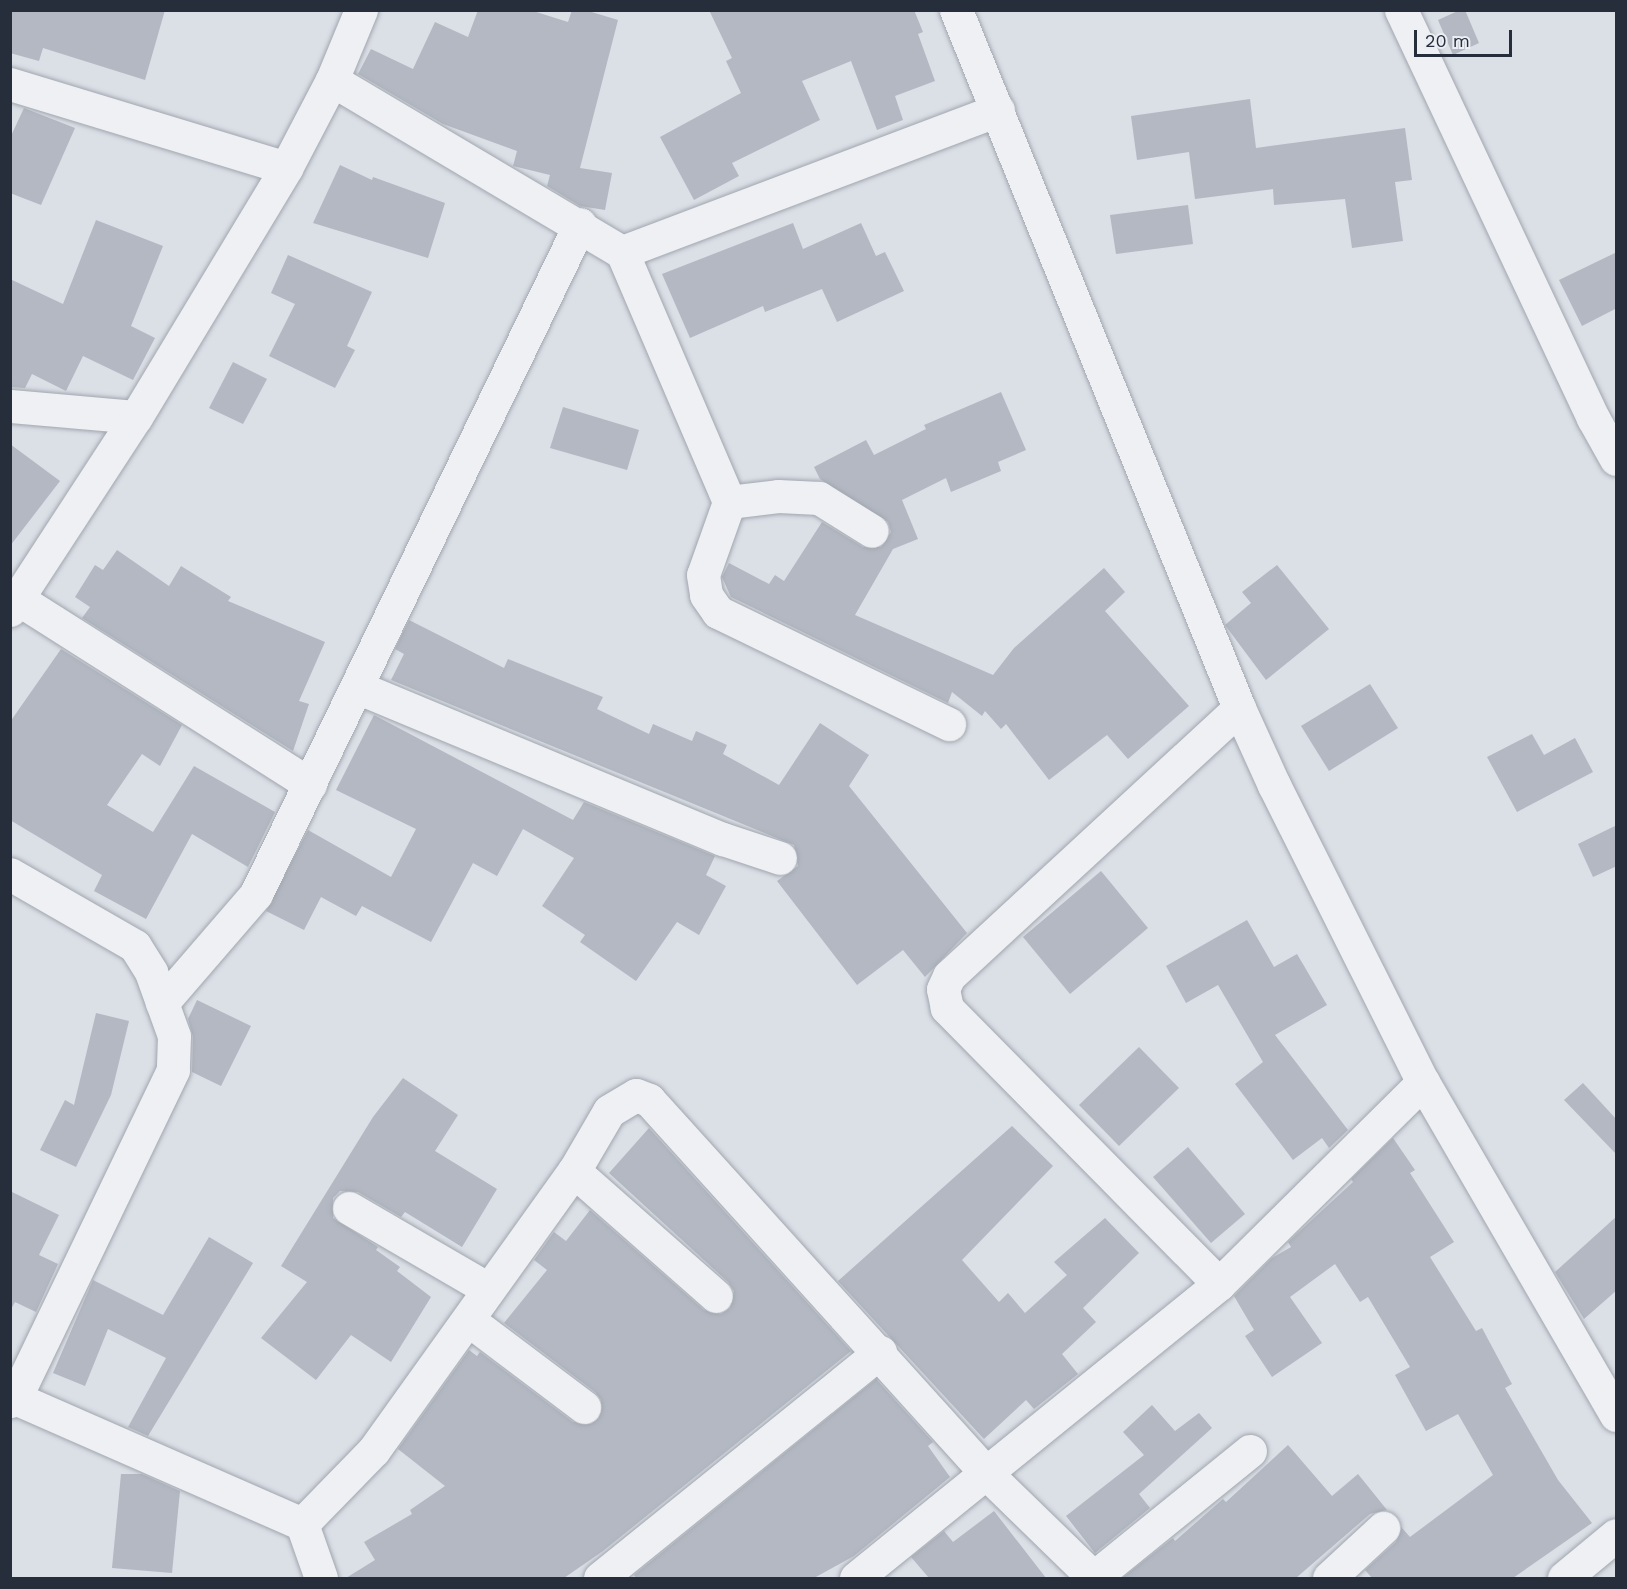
<!DOCTYPE html>
<html>
<head>
<meta charset="utf-8">
<style>
	body { margin:0 }
	#map { position:relative; width:1627px; height:1589px; overflow:hidden; background:#dbdfe6; font-family:"Work Sans",sans-serif }
	div>[style] { position:absolute }
	[style*='--x'] { left:calc(var(--x)*1px); top:calc(var(--y)*1px); width:calc(var(--w)*1px); rotate:calc(var(--a)*1deg) }
	.building>* { inset:0; background:#b3b8c2 }
	.roads { filter:drop-shadow(0 0 2px #a1a6af) drop-shadow(0 0 2px #a1a6af) }
	.minor>* { height:33px; margin:-16.5px; padding:0 16.5px; transform-origin:16.5px; border-radius:16.5px; background:#eef0f4 }
	span { translate:-50% -50%; white-space:nowrap; text-align:center; line-height:1.15; -webkit-text-stroke:6px #ebeef3; paint-order:stroke }
	.frame { position:absolute; inset:0; border:12px solid #262d3b; pointer-events:none }
	.scale { position:absolute; left:1414px; top:30px; width:98px; height:27px; box-sizing:border-box; border:3px solid #262d3b; border-top:0; padding-left:8px; font-size:18px; line-height:21px; white-space:nowrap; color:#262d3b; -webkit-text-stroke:4px #ebeef3; paint-order:stroke }
</style>
</head>
<body>
<div id="map">
	<div class="building">
		<i style="clip-path:polygon(10px 10px,165px 10px,145px 80px,43px 48px,39px 61px,10px 53px)"></i>
		<i style="clip-path:polygon(478px 10px,530px 10px,568px 22px,572px 10px,585px 10px,618px 20px,580px 168px,612px 173px,605px 210px,580px 206px,547px 186px,550px 175px,513px 166px,517px 151px,443px 124px,358px 74px,371px 49px,413px 69px,435px 22px,468px 37px)"></i>
		<i style="clip-path:polygon(709px 10px,914px 10px,923px 32px,918px 34px,935px 81px,895px 96px,903px 120px,877px 130px,851px 61px,802px 81px,820px 120px,732px 163px,739px 176px,694px 200px,660px 137px,741px 93px,726px 61px,732px 58px)"></i>
		<i style="clip-path:polygon(1460px 10px,1465px 10px,1479px 43px,1453px 55px,1438px 20px)"></i>
		<i style="clip-path:polygon(1250px 99px,1256px 148px,1405px 128px,1412px 180px,1395px 182px,1403px 241px,1352px 248px,1345px 199px,1274px 205px,1273px 189px,1195px 199px,1189px 152px,1137px 160px,1131px 116px)"></i>
		<i style="clip-path:polygon(24px 108px,75px 128px,41px 205px,10px 193px,10px 138px)"></i>
		<i style="clip-path:polygon(340px 165px,372px 180px,373px 177px,445px 203px,428px 258px,313px 223px)"></i>
		<i style="clip-path:polygon(1188px 205px,1193px 244px,1116px 254px,1110px 215px)"></i>
		<i style="clip-path:polygon(96px 220px,163px 246px,131px 326px,155px 338px,133px 380px,83px 356px,66px 391px,32px 374px,25px 388px,10px 387px,10px 279px,63px 304px)"></i>
		<i style="clip-path:polygon(793px 223px,803px 249px,861px 223px,876px 256px,885px 252px,904px 291px,837px 322px,822px 289px,765px 312px,763px 306px,690px 338px,662px 274px)"></i>
		<i style="clip-path:polygon(1617px 252px,1617px 308px,1582px 326px,1559px 280px)"></i>
		<i style="clip-path:polygon(288px 255px,372px 292px,347px 346px,355px 350px,335px 388px,269px 356px,295px 304px,271px 293px)"></i>
		<i style="clip-path:polygon(233px 362px,267px 379px,243px 424px,209px 408px)"></i>
		<i style="clip-path:polygon(1001px 392px,1026px 450px,998px 462px,1001px 471px,951px 492px,946px 478px,902px 500px,918px 539px,893px 549px,855px 615px,993px 675px,1014px 648px,1104px 568px,1125px 592px,1105px 611px,1189px 706px,1128px 759px,1107px 735px,1049px 780px,1006px 724px,1001px 729px,985px 711px,982px 716px,952px 692px,948px 703px,731px 597px,722px 577px,729px 563px,769px 584px,775px 575px,784px 581px,822px 522px,863px 547px,881px 547px,891px 532px,888px 522px,820px 479px,814px 467px,866px 440px,874px 455px,926px 429px,924px 425px)"></i>
		<i style="clip-path:polygon(563px 407px,639px 430px,627px 470px,550px 448px)"></i>
		<i style="clip-path:polygon(10px 444px,60px 481px,10px 546px)"></i>
		<i style="clip-path:polygon(117px 550px,169px 586px,181px 566px,231px 597px,228px 601px,325px 642px,299px 701px,309px 704px,293px 751px,82px 618px,90px 607px,75px 597px,95px 565px,103px 570px)"></i>
		<i style="clip-path:polygon(1277px 565px,1329px 629px,1266px 680px,1225px 625px,1251px 603px,1242px 592px)"></i>
		<i style="clip-path:polygon(409px 620px,504px 668px,508px 659px,603px 697px,597px 709px,649px 734px,653px 724px,692px 741px,696px 731px,727px 745px,723px 754px,779px 785px,820px 723px,869px 755px,849px 786px,967px 933px,925px 977px,903px 950px,857px 985px,777px 881px,798px 866px,794px 845px,391px 680px,404px 654px,395px 649px)"></i>
		<i style="clip-path:polygon(61px 649px,182px 725px,160px 766px,142px 754px,107px 805px,153px 832px,194px 766px,275px 812px,248px 867px,192px 834px,146px 919px,94px 891px,102px 875px,10px 820px,10px 722px)"></i>
		<i style="clip-path:polygon(1370px 684px,1398px 728px,1329px 771px,1301px 726px)"></i>
		<i style="clip-path:polygon(374px 715px,573px 820px,584px 802px,715px 856px,706px 875px,726px 886px,699px 935px,677px 922px,636px 981px,580px 942px,585px 935px,542px 906px,574px 858px,523px 829px,497px 876px,473px 863px,431px 942px,362px 906px,356px 916px,321px 897px,304px 930px,266px 911px,308px 830px,391px 877px,416px 829px,336px 790px)"></i>
		<i style="clip-path:polygon(1532px 734px,1544px 755px,1575px 738px,1593px 772px,1517px 812px,1487px 757px)"></i>
		<i style="clip-path:polygon(1617px 825px,1617px 866px,1593px 877px,1578px 844px)"></i>
		<i style="clip-path:polygon(1101px 871px,1148px 928px,1070px 994px,1023px 937px)"></i>
		<i style="clip-path:polygon(1247px 920px,1274px 967px,1297px 954px,1327px 1005px,1275px 1035px,1348px 1130px,1329px 1148px,1322px 1138px,1293px 1160px,1235px 1084px,1263px 1062px,1218px 985px,1186px 1003px,1166px 966px)"></i>
		<i style="clip-path:polygon(197px 1000px,251px 1026px,221px 1086px,192px 1072px,193px 1037px,188px 1019px)"></i>
		<i style="clip-path:polygon(96px 1013px,129px 1021px,111px 1095px,76px 1167px,40px 1150px,65px 1100px,74px 1105px)"></i>
		<i style="clip-path:polygon(1139px 1047px,1179px 1088px,1119px 1146px,1079px 1105px)"></i>
		<i style="clip-path:polygon(403px 1078px,458px 1115px,435px 1151px,497px 1189px,462px 1247px,405px 1212px,401px 1217px,358px 1192px,340px 1191px,333px 1198px,333px 1218px,378px 1247px,376px 1250px,400px 1267px,397px 1271px,431px 1297px,391px 1362px,351px 1335px,316px 1380px,261px 1338px,307px 1282px,281px 1266px,373px 1117px)"></i>
		<i style="clip-path:polygon(1583px 1083px,1617px 1120px,1617px 1155px,1564px 1100px)"></i>
		<i style="clip-path:polygon(1012px 1126px,1053px 1166px,962px 1260px,999px 1302px,1008px 1293px,1025px 1313px,1067px 1275px,1054px 1262px,1105px 1218px,1139px 1253px,1083px 1308px,1096px 1322px,1062px 1354px,1078px 1374px,1034px 1409px,1026px 1400px,984px 1439px,838px 1281px)"></i>
		<i style="clip-path:polygon(649px 1128px,851px 1351px,603px 1551px,564px 1578px,346px 1578px,375px 1560px,364px 1542px,412px 1514px,410px 1510px,445px 1486px,398px 1449px,469px 1350px,477px 1356px,480px 1352px,573px 1422px,591px 1424px,599px 1418px,601px 1400px,595px 1392px,504px 1323px,547px 1270px,534px 1260px,554px 1232px,566px 1241px,590px 1210px,704px 1310px,721px 1314px,730px 1308px,734px 1291px,728px 1282px,609px 1173px)"></i>
		<i style="clip-path:polygon(1393px 1138px,1415px 1170px,1410px 1173px,1454px 1242px,1430px 1257px,1476px 1331px,1482px 1328px,1512px 1384px,1505px 1388px,1558px 1480px,1592px 1523px,1513px 1578px,1372px 1578px,1365px 1570px,1396px 1542px,1401px 1527px,1410px 1537px,1493px 1475px,1458px 1414px,1426px 1431px,1395px 1375px,1410px 1367px,1368px 1297px,1360px 1302px,1335px 1264px,1290px 1297px,1322px 1343px,1272px 1377px,1245px 1336px,1254px 1330px,1234px 1296px,1272px 1258px,1291px 1247px,1288px 1242px,1353px 1182px,1351px 1179px)"></i>
		<i style="clip-path:polygon(1188px 1147px,1245px 1214px,1211px 1243px,1153px 1177px)"></i>
		<i style="clip-path:polygon(10px 1191px,59px 1215px,39px 1255px,58px 1264px,36px 1312px,15px 1302px,10px 1311px)"></i>
		<i style="clip-path:polygon(1617px 1216px,1617px 1290px,1584px 1319px,1555px 1272px)"></i>
		<i style="clip-path:polygon(209px 1237px,253px 1263px,148px 1436px,128px 1427px,166px 1358px,108px 1329px,85px 1386px,53px 1373px,93px 1280px,163px 1315px)"></i>
		<i style="clip-path:polygon(876px 1379px,933px 1442px,928px 1446px,950px 1477px,854px 1556px,814px 1578px,636px 1578px,634px 1575px)"></i>
		<i style="clip-path:polygon(1152px 1405px,1175px 1431px,1199px 1413px,1212px 1428px,1139px 1494px,1150px 1508px,1095px 1553px,1066px 1516px,1144px 1455px,1123px 1432px)"></i>
		<i style="clip-path:polygon(1288px 1445px,1332px 1496px,1358px 1474px,1387px 1510px,1370px 1514px,1296px 1578px,1122px 1578px,1173px 1538px,1175px 1541px,1223px 1499px,1226px 1502px)"></i>
		<i style="clip-path:polygon(121px 1474px,142px 1474px,180px 1491px,172px 1573px,112px 1568px)"></i>
		<i style="clip-path:polygon(994px 1511px,1046px 1578px,929px 1578px,911px 1557px,944px 1531px,953px 1542px)"></i>
	</div>
	<div class="roads">
		<div class="minor">
			<i style="--x:956;--y:10;--w:753;--a:67.93"></i>
			<i style="--x:1239;--y:708;--w:85;--a:65.6"></i>
			<i style="--x:1274;--y:785;--w:332;--a:63.4"></i>
			<i style="--x:1423;--y:1082;--w:385;--a:59.9"></i>
			<i style="--x:1401;--y:10;--w:451;--a:64.8"></i>
			<i style="--x:1593;--y:418;--w:47;--a:60.7"></i>
			<i style="--x:332;--y:80;--w:337;--a:30.7"></i>
			<i style="--x:622;--y:252;--w:272;--a:66.8"></i>
			<i style="--x:729;--y:502;--w:49;--a:-7"></i>
			<i style="--x:778;--y:496;--w:41;--a:2.8"></i>
			<i style="--x:819;--y:498;--w:62;--a:31.9"></i>
			<i style="--x:10;--y:84;--w:288;--a:16.9"></i>
			<i style="--x:622;--y:252;--w:402;--a:-20.7"></i>
			<i style="--x:10;--y:406;--w:126;--a:5"></i>
			<i style="--x:729;--y:502;--w:77;--a:109.6"></i>
			<i style="--x:703;--y:575;--w:20;--a:81"></i>
			<i style="--x:706;--y:595;--w:21;--a:55"></i>
			<i style="--x:718;--y:612;--w:257;--a:25.9"></i>
			<i style="--x:18;--y:599;--w:346;--a:32.4"></i>
			<i style="--x:10;--y:610;--w:230;--a:-56.9"></i>
			<i style="--x:136;--y:417;--w:291;--a:-58.9"></i>
			<i style="--x:286;--y:168;--w:99;--a:-62.4"></i>
			<i style="--x:332;--y:80;--w:76;--a:-67.5"></i>
			<i style="--x:357;--y:687;--w:396;--a:22.6"></i>
			<i style="--x:723;--y:839;--w:60;--a:18.4"></i>
			<i style="--x:10;--y:874;--w:144;--a:29.9"></i>
			<i style="--x:135;--y:946;--w:31;--a:58"></i>
			<i style="--x:151;--y:972;--w:68;--a:70.2"></i>
			<i style="--x:174;--y:1036;--w:34;--a:92"></i>
			<i style="--x:173;--y:1070;--w:364;--a:115.7"></i>
			<i style="--x:15;--y:1398;--w:6;--a:149"></i>
			<i style="--x:162;--y:1003;--w:144;--a:-49.2"></i>
			<i style="--x:256;--y:894;--w:744;--a:-64.19"></i>
			<i style="--x:574;--y:1171;--w:189;--a:41.4"></i>
			<i style="--x:349;--y:1208;--w:161;--a:30.2"></i>
			<i style="--x:1219;--y:1284;--w:388;--a:-134.6"></i>
			<i style="--x:947;--y:1008;--w:19;--a:-102"></i>
			<i style="--x:943;--y:989;--w:14;--a:-65"></i>
			<i style="--x:949;--y:976;--w:395;--a:-42.7"></i>
			<i style="--x:470;--y:1321;--w:143;--a:37"></i>
			<i style="--x:15;--y:1398;--w:313;--a:23.7"></i>
			<i style="--x:302;--y:1524;--w:57;--a:70.6"></i>
			<i style="--x:302;--y:1524;--w:103;--a:-45.8"></i>
			<i style="--x:374;--y:1450;--w:343;--a:-54.4"></i>
			<i style="--x:574;--y:1171;--w:69;--a:-59.7"></i>
			<i style="--x:609;--y:1111;--w:31;--a:-31"></i>
			<i style="--x:636;--y:1095;--w:14;--a:21"></i>
			<i style="--x:649;--y:1100;--w:504;--a:47.89"></i>
			<i style="--x:987;--y:1474;--w:149;--a:44.2"></i>
			<i style="--x:600;--y:1578;--w:360;--a:-38.9"></i>
			<i style="--x:856;--y:1578;--w:467;--a:-39"></i>
			<i style="--x:1219;--y:1284;--w:287;--a:-44.7"></i>
			<i style="--x:1093;--y:1578;--w:202;--a:-39"></i>
			<i style="--x:1329;--y:1578;--w:74;--a:-42.8"></i>
			<i style="--x:1564;--y:1578;--w:67;--a:-39.6"></i>
		</div>
	</div>
	<div class="frame"></div>
	<div class="scale">20 m</div>
</div>
</body>
</html>
